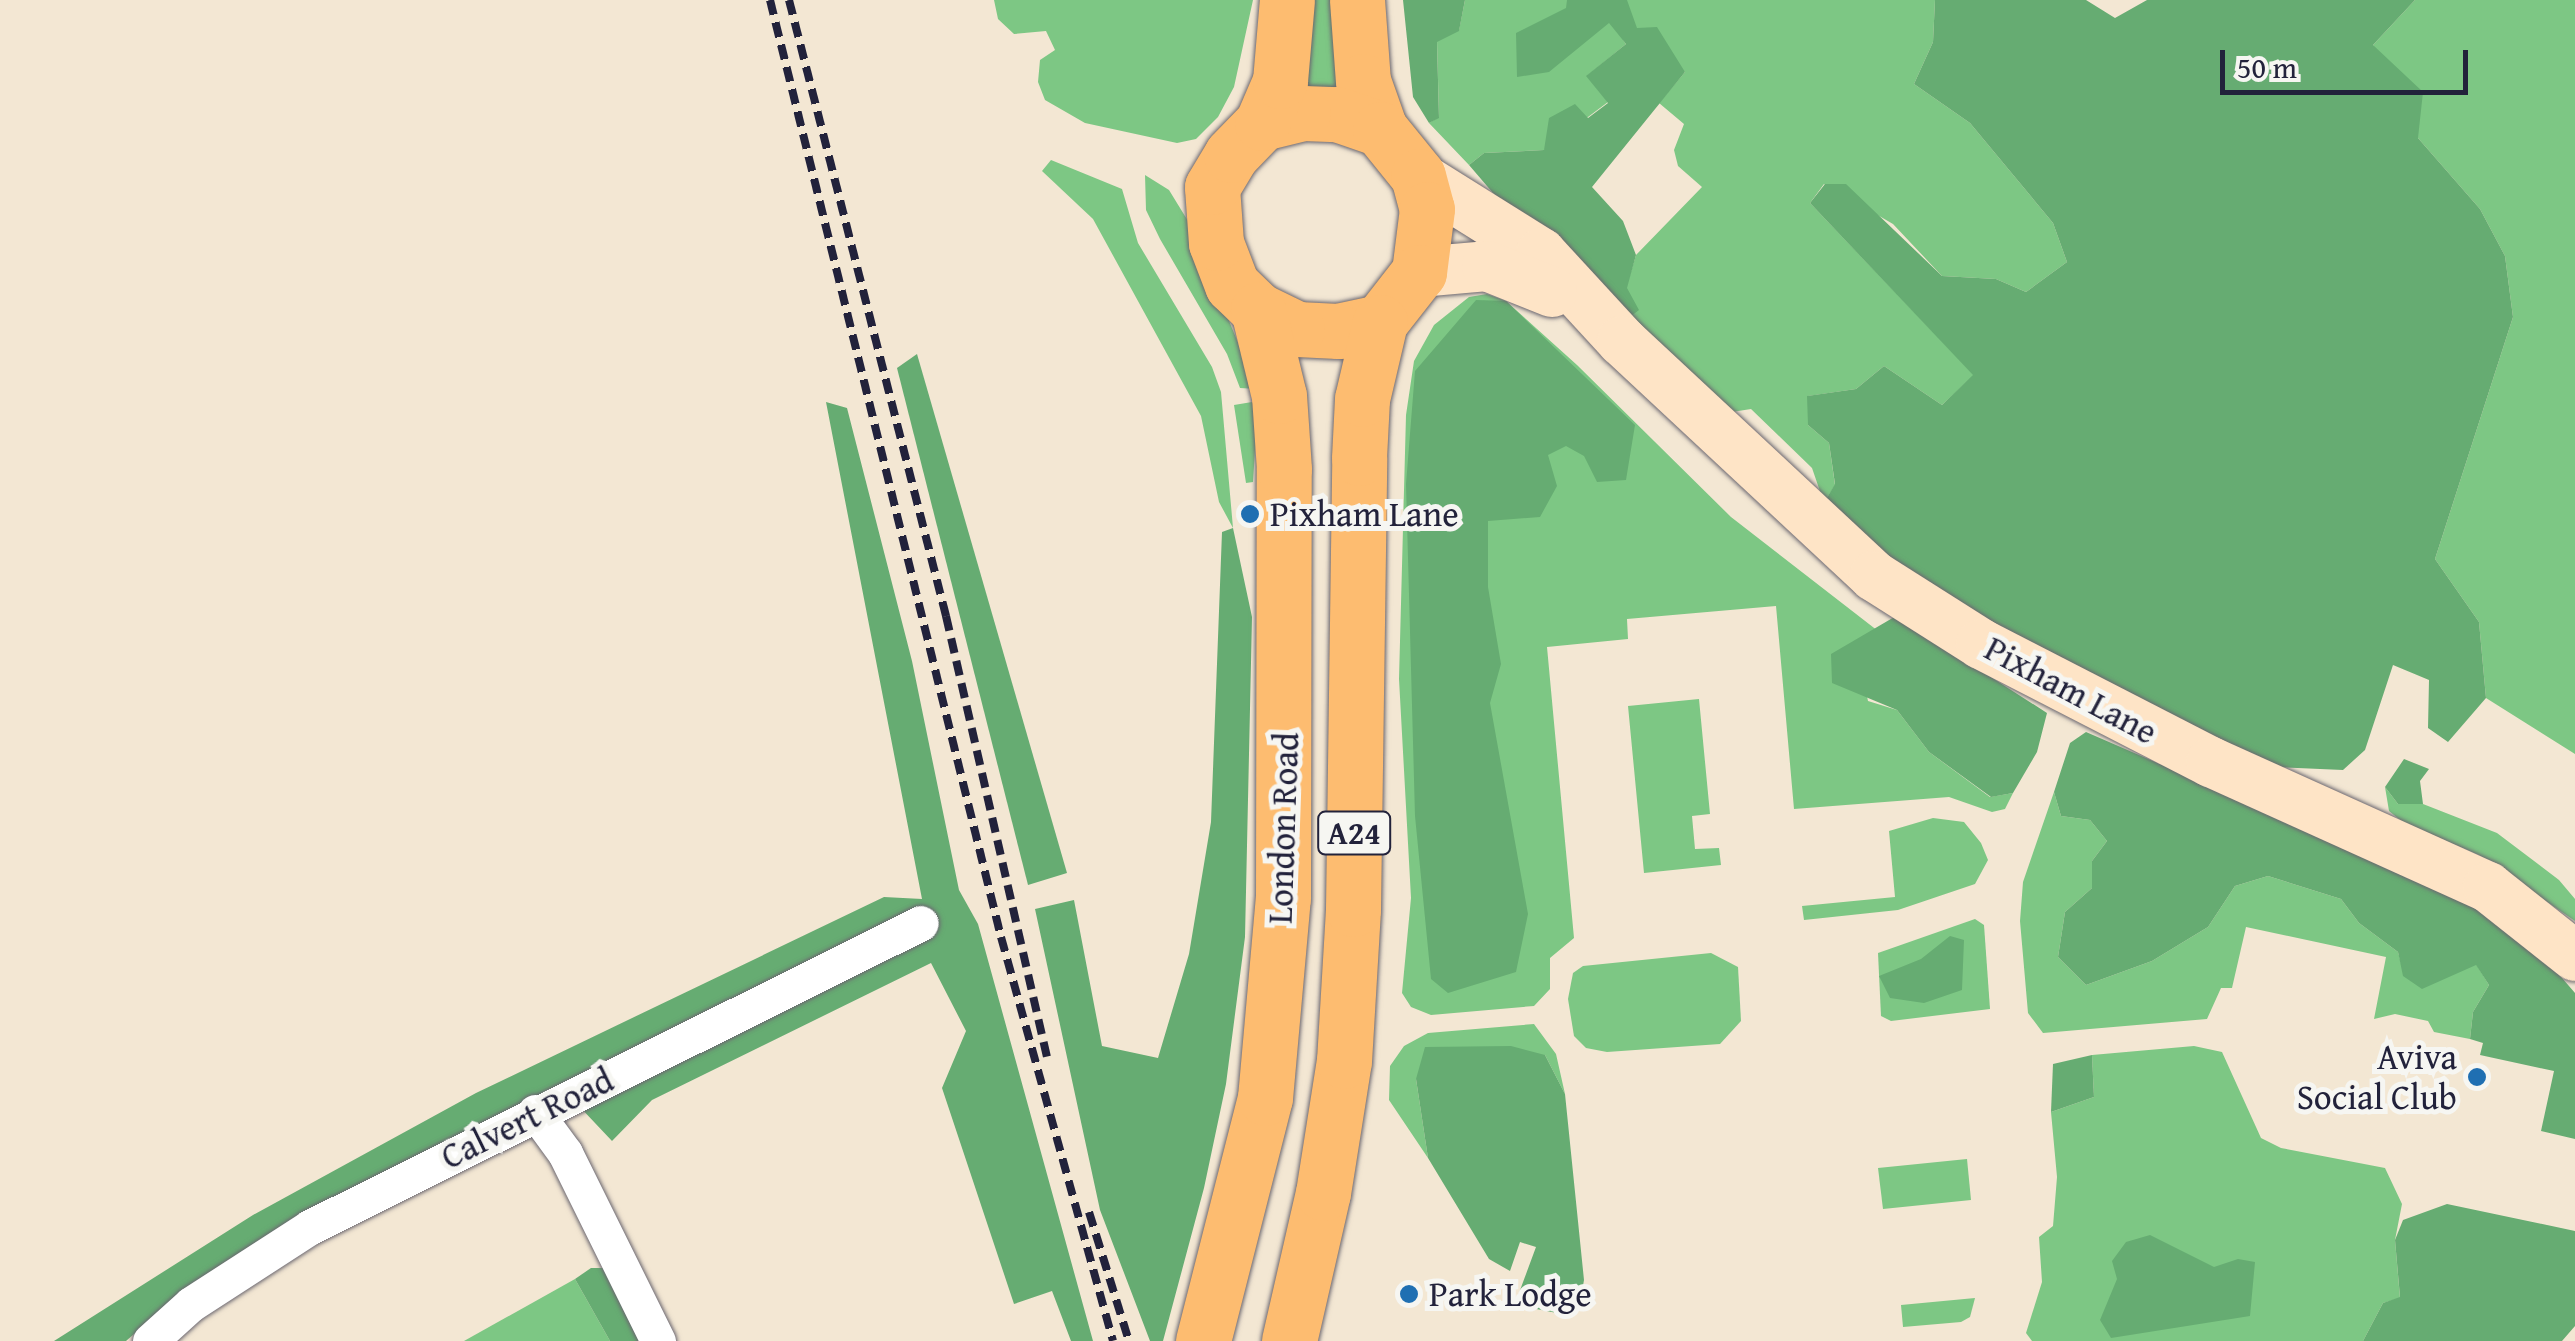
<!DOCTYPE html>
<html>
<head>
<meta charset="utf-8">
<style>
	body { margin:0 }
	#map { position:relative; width:2575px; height:1341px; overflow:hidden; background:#f3e7d3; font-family:"Gentium Book Plus",serif }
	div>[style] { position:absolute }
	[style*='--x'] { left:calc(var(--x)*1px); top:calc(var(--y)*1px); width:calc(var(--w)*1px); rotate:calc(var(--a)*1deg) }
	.green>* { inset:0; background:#7dc784 }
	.forest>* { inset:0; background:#66ac72 }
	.roads { filter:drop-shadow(0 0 2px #6b6770) drop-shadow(0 0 2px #6b6770) }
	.minor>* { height:35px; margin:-17.5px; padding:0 17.5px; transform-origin:17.5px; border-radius:17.5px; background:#fff }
	.secondary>* { height:50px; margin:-25px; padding:0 25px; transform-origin:25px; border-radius:25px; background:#fee4c6 }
	.trunk>* { height:55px; margin:-27.5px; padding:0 27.5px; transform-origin:27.5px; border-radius:27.5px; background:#fdbc70 }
	.rail>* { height:8px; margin-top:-4px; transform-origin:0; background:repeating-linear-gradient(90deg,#22223b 0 15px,transparent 0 23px) }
	.dots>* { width:28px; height:28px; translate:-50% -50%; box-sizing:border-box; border:5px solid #f6f6f2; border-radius:50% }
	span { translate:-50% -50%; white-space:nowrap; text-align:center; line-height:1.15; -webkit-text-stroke:10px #f6f6f2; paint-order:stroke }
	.shield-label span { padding:2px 8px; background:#f6f6f2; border:2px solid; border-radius:8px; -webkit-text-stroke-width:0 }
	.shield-label { font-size:32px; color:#22223b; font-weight:700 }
	.poi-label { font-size:35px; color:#22223b }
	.left { translate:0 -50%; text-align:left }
	.right { translate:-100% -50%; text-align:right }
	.street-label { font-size:35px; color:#22223b }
	.scale { position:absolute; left:2220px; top:50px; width:248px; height:45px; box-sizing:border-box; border:5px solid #22223b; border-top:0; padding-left:12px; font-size:30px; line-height:35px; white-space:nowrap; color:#22223b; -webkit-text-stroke:8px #f6f6f2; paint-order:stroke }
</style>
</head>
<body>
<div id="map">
	<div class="green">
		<i style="clip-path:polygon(994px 0,1253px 0,1234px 87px,1218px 117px,1196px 139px,1177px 143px,1085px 123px,1045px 100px,1038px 82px,1040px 60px,1055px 50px,1046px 31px,1014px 34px,998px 19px)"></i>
		<i style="clip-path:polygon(1305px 0,1339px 0,1344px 88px,1304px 91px)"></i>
		<i style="clip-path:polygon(1465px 0,1935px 0,1933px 42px,1914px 84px,1970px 123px,2053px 223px,2067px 262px,2026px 292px,1996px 279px,1942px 276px,1893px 224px,1824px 184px,1810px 203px,1974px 375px,1942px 405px,1884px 366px,1856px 389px,1808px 396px,1808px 425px,1829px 443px,1835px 485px,1824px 503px,1812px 468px,1751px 409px,1732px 412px,1631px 316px,1626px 288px,1636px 255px,1702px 187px,1678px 166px,1674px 150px,1684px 124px,1659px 103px,1685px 72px,1623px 40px,1626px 44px,1587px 76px,1608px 102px,1544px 150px,1484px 153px,1469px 165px,1429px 123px,1439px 117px,1437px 41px,1459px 30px)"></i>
		<i style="clip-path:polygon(2415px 0,2575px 0,2575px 754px,2486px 698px,2479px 622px,2435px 559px,2513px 317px,2505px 256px,2480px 209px,2418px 138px,2373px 45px)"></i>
		<i style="clip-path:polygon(1051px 160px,1122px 189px,1138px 243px,1212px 367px,1221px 392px,1233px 528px,1219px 502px,1201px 416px,1093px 219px,1042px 171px)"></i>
		<i style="clip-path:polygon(1145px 175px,1169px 190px,1188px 221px,1257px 389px,1240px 388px,1227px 354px,1160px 239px,1146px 210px)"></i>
		<i style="clip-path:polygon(1487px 294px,1506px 301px,1577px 365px,1731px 517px,1878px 631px,1856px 643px,1868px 701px,1897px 710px,1929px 752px,1990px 797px,2013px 793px,2005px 809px,1992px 812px,1949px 797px,1794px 809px,1776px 606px,1627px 619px,1628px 639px,1547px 647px,1574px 938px,1550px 958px,1550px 989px,1534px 1006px,1431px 1015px,1411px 1007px,1402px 993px,1411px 898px,1399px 679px,1406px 415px,1414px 361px,1434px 325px,1469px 297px)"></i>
		<i style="clip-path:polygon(1258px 401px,1253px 482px,1246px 483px,1234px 405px)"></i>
		<i style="clip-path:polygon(1699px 699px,1710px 814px,1692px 816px,1695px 849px,1719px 848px,1721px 865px,1644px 873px,1628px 706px)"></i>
		<i style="clip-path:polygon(2385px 787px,2398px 804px,2423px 804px,2497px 833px,2559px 880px,2575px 899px,2575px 921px,2479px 855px,2404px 823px,2389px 811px)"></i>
		<i style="clip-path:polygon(2054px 792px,2061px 816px,2090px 820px,2107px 841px,2092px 861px,2092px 888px,2065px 912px,2058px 957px,2086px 985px,2152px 961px,2208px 927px,2235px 886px,2268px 876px,2341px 899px,2359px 923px,2398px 952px,2404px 975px,2476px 964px,2489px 985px,2473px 1012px,2470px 1039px,2434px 1032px,2428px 1021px,2395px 1014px,2374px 1019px,2386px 957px,2246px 927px,2232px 988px,2221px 988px,2207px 1019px,2043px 1033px,2028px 1013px,2020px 921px,2023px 882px)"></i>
		<i style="clip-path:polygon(1933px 818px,1964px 822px,1981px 843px,1988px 860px,1975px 884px,1898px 910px,1804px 920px,1802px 906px,1895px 897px,1889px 831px)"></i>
		<i style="clip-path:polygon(1975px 919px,1984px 925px,1990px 1009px,1891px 1021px,1881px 1016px,1878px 953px)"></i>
		<i style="clip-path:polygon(1711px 953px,1738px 967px,1741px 1021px,1720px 1044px,1607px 1052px,1586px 1048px,1574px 1036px,1568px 999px,1573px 973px,1583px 966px)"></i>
		<i style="clip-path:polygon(1534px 1024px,1556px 1054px,1565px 1094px,1545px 1055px,1416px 1079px,1428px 1158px,1389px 1100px,1390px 1066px,1404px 1046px,1428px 1033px)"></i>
		<i style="clip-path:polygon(2194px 1046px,2222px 1052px,2261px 1138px,2281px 1148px,2385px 1168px,2402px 1204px,2395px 1240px,2400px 1298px,2383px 1303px,2363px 1341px,2032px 1341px,2026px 1333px,2042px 1282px,2039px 1237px,2053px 1226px,2057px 1177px,2051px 1112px,2094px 1097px,2092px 1055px)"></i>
		<i style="clip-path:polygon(1967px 1159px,1971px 1200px,1883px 1209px,1878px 1168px)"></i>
		<i style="clip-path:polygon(575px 1279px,610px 1341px,464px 1341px)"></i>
		<i style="clip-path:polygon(1975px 1298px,1970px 1317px,1961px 1322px,1903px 1327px,1901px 1305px)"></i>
	</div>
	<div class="forest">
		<i style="clip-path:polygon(1403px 0,1465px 0,1459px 31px,1437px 42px,1439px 118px,1429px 123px,1413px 97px)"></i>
		<i style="clip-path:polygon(1567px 0,1627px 0,1637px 28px,1657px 27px,1685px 72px,1592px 187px,1623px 221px,1636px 255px,1627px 288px,1639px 310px,1631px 316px,1499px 200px,1469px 165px,1484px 153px,1544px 150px,1549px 118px,1575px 104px,1588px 118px,1608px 103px,1586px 76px,1626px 44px,1609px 23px,1549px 72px,1517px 77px,1516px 33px,1566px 8px)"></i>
		<i style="clip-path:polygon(1935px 0,2086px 0,2115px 18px,2147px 0,2415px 0,2373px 45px,2423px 92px,2418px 138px,2480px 209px,2505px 256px,2513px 317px,2435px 559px,2479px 622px,2486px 698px,2448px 742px,2428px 728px,2429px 680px,2393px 665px,2365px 750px,2343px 770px,2275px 767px,2114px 699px,1870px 549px,1824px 503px,1835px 484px,1829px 443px,1808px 425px,1807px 396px,1856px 389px,1884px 366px,1942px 405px,1973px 375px,1810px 203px,1825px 184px,1846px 184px,1942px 276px,1996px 279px,2026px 292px,2067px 262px,2053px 223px,1970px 123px,1914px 84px,1933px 42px)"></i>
		<i style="clip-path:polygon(1476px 300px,1506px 301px,1635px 425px,1626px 480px,1597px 482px,1584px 456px,1566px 446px,1548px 455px,1557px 486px,1540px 517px,1488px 521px,1488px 587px,1501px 664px,1490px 703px,1528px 914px,1516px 972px,1448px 993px,1431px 979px,1415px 816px,1406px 484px,1415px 371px)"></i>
		<i style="clip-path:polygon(917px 354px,1067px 873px,1028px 885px,897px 368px)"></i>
		<i style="clip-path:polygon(826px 402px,847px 408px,912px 661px,959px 890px,978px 924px,1093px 1341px,1071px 1341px,1052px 1291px,1014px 1304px,942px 1088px,966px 1031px,931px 963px,652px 1100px,612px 1141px,561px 1087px,163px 1309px,126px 1341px,54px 1341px,253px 1215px,476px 1093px,884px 897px,922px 899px)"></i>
		<i style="clip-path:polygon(1233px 528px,1252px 617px,1245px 937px,1226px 1084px,1204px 1188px,1163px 1341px,1150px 1341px,1100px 1210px,1035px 909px,1074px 900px,1102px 1046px,1158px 1058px,1189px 954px,1211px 822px,1222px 532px)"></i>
		<i style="clip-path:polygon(1896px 616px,2047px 713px,2037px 752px,2013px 793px,1991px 797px,1929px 752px,1897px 710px,1832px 683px,1831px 654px)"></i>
		<i style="clip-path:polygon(2086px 732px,2464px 896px,2556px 971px,2575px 993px,2575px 1139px,2541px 1131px,2554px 1071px,2480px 1055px,2483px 1043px,2470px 1039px,2473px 1012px,2489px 985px,2476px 965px,2422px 989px,2403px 976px,2398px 952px,2359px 923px,2341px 899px,2268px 876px,2235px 886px,2208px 927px,2152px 961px,2086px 985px,2058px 957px,2065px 912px,2092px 888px,2092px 861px,2107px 841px,2090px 820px,2061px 816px,2054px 792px,2070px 743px)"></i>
		<i style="clip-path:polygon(2404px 759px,2429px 769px,2420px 781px,2423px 804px,2398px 804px,2385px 787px)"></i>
		<i style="clip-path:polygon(1950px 936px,1964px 940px,1962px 990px,1924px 1003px,1890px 998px,1879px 976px,1921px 959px)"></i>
		<i style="clip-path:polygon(1511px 1046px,1545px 1055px,1565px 1094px,1584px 1280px,1580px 1303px,1567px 1315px,1526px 1307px,1519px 1293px,1536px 1247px,1520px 1242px,1510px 1271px,1489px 1259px,1428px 1158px,1416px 1079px,1425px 1047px)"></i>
		<i style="clip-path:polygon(2092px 1055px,2094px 1097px,2051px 1112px,2053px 1064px)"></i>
		<i style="clip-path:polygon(2447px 1204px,2575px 1231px,2575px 1326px,2562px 1341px,2363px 1341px,2383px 1303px,2400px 1297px,2395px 1240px,2403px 1220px)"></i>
		<i style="clip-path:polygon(2150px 1235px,2214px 1267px,2238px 1259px,2255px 1262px,2250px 1316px,2111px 1338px,2100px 1320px,2117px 1279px,2112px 1261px,2126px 1242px)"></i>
		<i style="clip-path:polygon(591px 1268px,606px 1268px,639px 1341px,610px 1341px,575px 1279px)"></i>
	</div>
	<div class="roads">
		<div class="minor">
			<i style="--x:535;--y:1112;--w:51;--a:53.8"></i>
			<i style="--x:565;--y:1153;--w:210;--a:63.7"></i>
			<i style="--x:150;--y:1341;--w:55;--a:-42.1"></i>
			<i style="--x:191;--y:1304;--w:142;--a:-32.9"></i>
			<i style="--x:310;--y:1227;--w:682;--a:-26.45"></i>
		</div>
		<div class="secondary">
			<i style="--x:1418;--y:176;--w:145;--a:32"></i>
			<i style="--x:1541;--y:253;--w:120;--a:47.4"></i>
			<i style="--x:1622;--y:341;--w:345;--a:43"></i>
			<i style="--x:1874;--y:576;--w:127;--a:32.4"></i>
			<i style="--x:1981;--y:644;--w:259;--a:27.2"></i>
			<i style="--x:2211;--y:762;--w:304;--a:24.3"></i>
			<i style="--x:2488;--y:887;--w:111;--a:38.4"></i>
			<i style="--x:1419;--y:272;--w:68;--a:-5"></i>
			<i style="--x:1487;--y:266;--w:70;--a:21.8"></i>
		</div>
		<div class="trunk">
			<i style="--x:1357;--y:0;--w:81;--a:85.8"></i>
			<i style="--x:1363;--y:81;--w:51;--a:70.5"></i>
			<i style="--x:1303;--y:113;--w:34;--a:2"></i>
			<i style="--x:1337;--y:114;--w:46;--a:19.2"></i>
			<i style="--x:1380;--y:129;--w:60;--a:51"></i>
			<i style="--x:1418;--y:176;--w:34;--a:75"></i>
			<i style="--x:1427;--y:209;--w:64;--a:97.2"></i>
			<i style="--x:1419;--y:272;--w:63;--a:128"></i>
			<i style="--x:1380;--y:322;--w:43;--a:167.9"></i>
			<i style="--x:1338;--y:331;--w:41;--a:-177.2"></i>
			<i style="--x:1297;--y:329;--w:43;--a:-154"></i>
			<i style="--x:1258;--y:310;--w:36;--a:-136"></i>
			<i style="--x:1232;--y:285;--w:45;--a:-110.9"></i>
			<i style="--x:1216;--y:243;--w:56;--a:-94.1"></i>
			<i style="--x:1212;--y:187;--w:37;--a:-59"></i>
			<i style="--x:1231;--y:155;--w:45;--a:-45.9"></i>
			<i style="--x:1262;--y:123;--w:42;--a:-13.7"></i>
			<i style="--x:1262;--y:123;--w:46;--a:-66.8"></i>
			<i style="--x:1280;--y:81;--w:81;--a:-85.1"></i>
			<i style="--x:1203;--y:1341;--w:251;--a:-75.7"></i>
			<i style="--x:1265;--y:1098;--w:201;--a:-84.9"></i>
			<i style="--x:1283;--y:898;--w:429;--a:-89.9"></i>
			<i style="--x:1284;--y:469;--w:73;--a:-93.9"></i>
			<i style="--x:1279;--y:396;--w:89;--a:-103.7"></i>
			<i style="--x:1289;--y:1341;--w:152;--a:-77.1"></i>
			<i style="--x:1323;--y:1193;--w:134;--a:-81"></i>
			<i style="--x:1344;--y:1061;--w:152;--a:-86.6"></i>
			<i style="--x:1353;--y:909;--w:451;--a:-89.2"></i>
			<i style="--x:1359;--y:458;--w:59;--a:-87.1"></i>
			<i style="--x:1362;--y:399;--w:79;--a:-76.8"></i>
		</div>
	</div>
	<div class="rail">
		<i style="--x:770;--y:0;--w:965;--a:76.15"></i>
		<i style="--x:1001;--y:937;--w:419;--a:74.5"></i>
		<i style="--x:789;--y:0;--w:636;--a:75.7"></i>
		<i style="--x:946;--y:616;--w:453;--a:77.1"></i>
		<i style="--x:1089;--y:1212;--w:135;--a:72.8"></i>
	</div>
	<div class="dots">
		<i style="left:1250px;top:514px;background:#1f6fb2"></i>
		<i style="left:2477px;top:1077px;background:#1f6fb2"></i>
		<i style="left:1409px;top:1294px;background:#1f6fb2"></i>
	</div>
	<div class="shield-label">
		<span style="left:1354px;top:833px">A24</span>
	</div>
	<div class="poi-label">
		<span class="left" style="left:1270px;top:514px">Pixham Lane</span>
		<span class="right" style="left:2457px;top:1077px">Aviva<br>Social Club</span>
		<span class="left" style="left:1429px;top:1294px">Park Lodge</span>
	</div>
	<div class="street-label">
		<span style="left:2071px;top:690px;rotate:28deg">Pixham Lane</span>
		<span style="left:1283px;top:828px;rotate:-88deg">London Road</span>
		<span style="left:527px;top:1118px;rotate:-26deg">Calvert Road</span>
	</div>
	<div class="scale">50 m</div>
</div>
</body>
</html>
